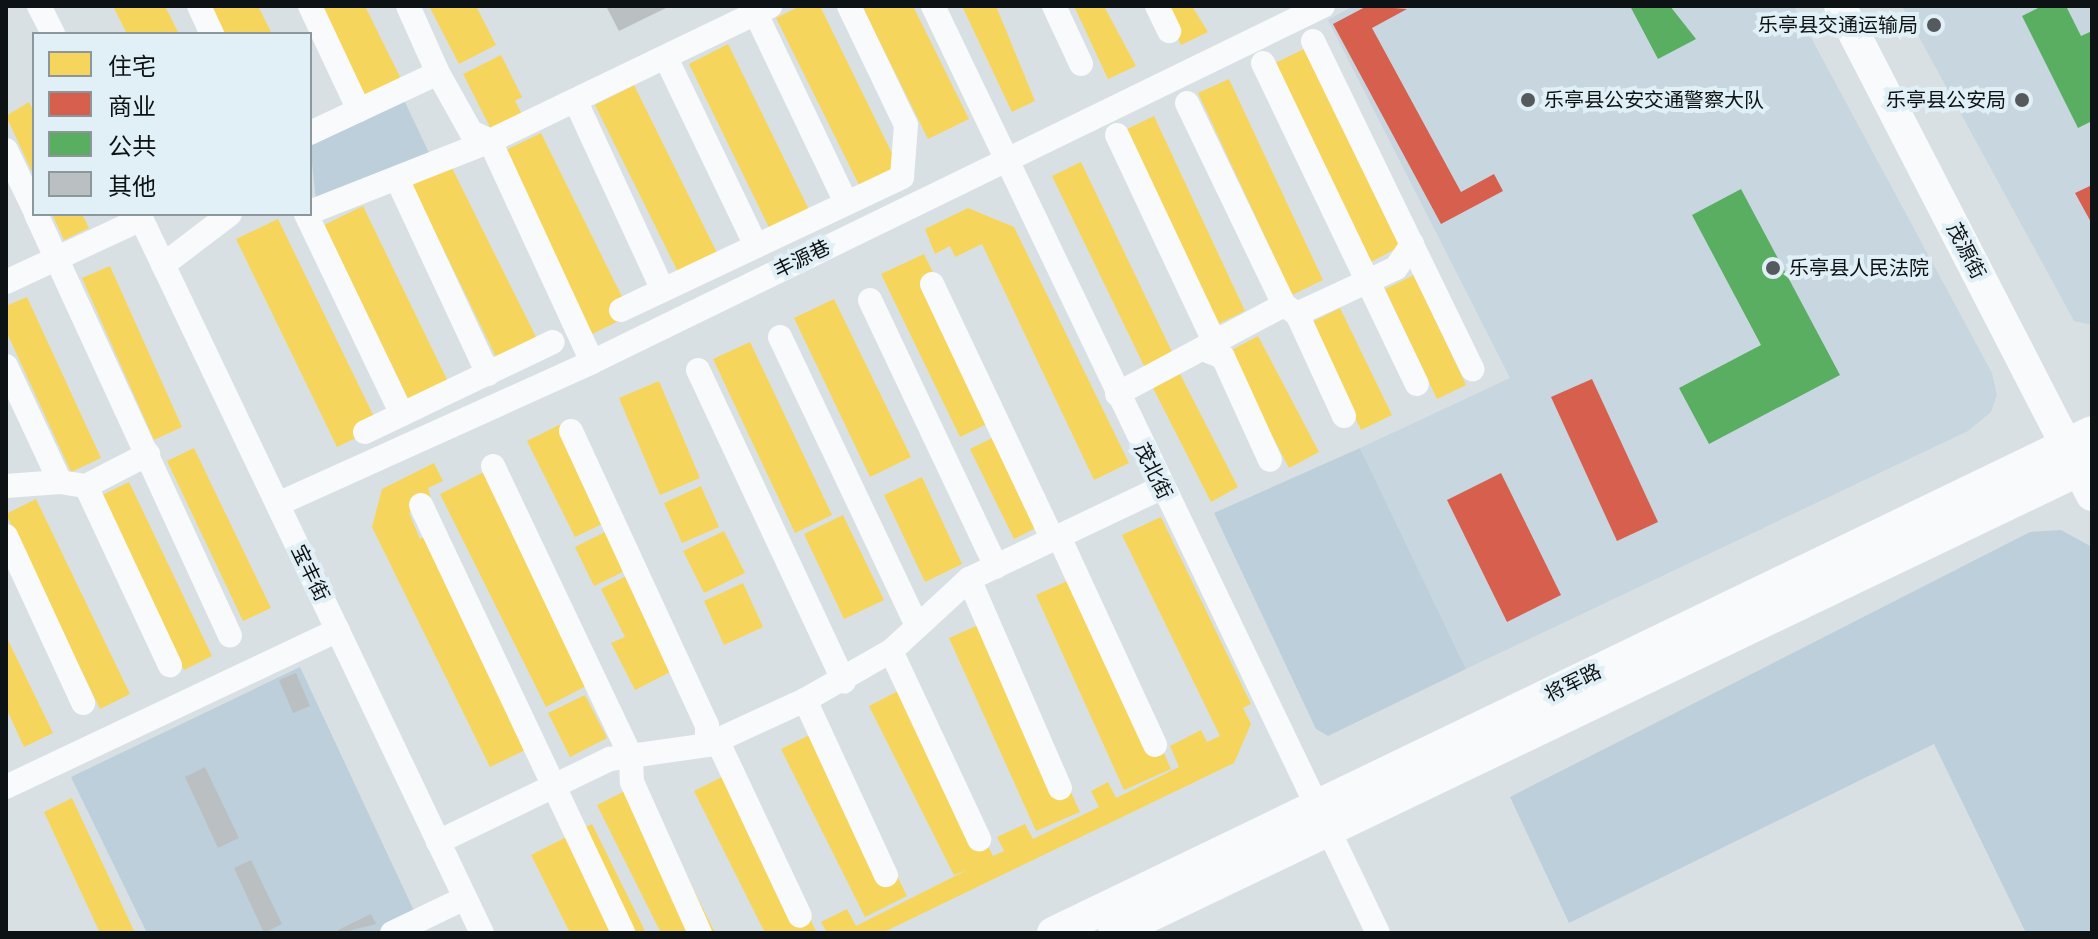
<!DOCTYPE html>
<html>
<head>
<meta charset="utf-8">
<style>
	body { margin:0 }
	#map { position:relative; width:2098px; height:939px; overflow:hidden; background:#d9e0e4; font-family:Rubik,"Noto Sans SC",sans-serif }
	div>[style] { position:absolute }
	[style*='--x'] { left:calc(var(--x)*1px); top:calc(var(--y)*1px); width:calc(var(--w)*1px); rotate:calc(var(--a)*1deg) }
	.built>* { inset:0; background:#c8d6df }
	.green>* { inset:0; background:#bdcfda }
	.homes>* { inset:0; background:#f6d55c }
	.shops>* { inset:0; background:#d6604d }
	.public>* { inset:0; background:#5aae61 }
	.building>* { inset:0; background:#babfc2 }
	.minor>* { height:24px; margin:-12px; padding:0 12px; transform-origin:12px; border-radius:12px; background:#f9fafb }
	.major>* { height:32px; margin:-16px; padding:0 16px; transform-origin:16px; border-radius:16px; background:#f9fafb }
	.dots>* { width:22px; height:22px; translate:-50% -50%; box-sizing:border-box; border:4px solid #e1eff6; border-radius:50% }
	span { translate:-50% -50%; white-space:nowrap; text-align:center; line-height:1.15; -webkit-text-stroke:8px #e1eff6; paint-order:stroke }
	.poi-label { font-size:20px; color:#0d1214 }
	.right { translate:-100% -50%; text-align:right }
	.left { translate:0 -50%; text-align:left }
	.street-label { font-size:20px; color:#0d1214 }
	.frame { position:absolute; inset:0; border:8px solid #0d1214; pointer-events:none }
	.legend { position:absolute; left:32px; top:32px; width:280px; height:184px; box-sizing:border-box; background:#e1eff6; border:2px solid #8c979c; margin:0; padding:10px 14px; list-style:none; font-size:24px; color:#0d1214 }
	.legend li { display:flex; align-items:center; gap:16px; height:40px }
	.legend b { width:40px; border:2px solid #8c979c }
</style>
</head>
<body>
<div id="map">
	<div class="built">
		<i style="clip-path:polygon(1353px 6px,1794px 6px,1992px 373px,1997px 395px,1991px 412px,1968px 431px,1466px 669px,1360px 448px,1510px 378px,1328px 20px)"></i>
		<i style="clip-path:polygon(1902px 6px,2092px 6px,2092px 325px,2074px 321px)"></i>
	</div>
	<div class="green">
		<i style="clip-path:polygon(404px 100px,431px 157px,317px 210px,310px 144px)"></i>
		<i style="clip-path:polygon(1360px 448px,1466px 669px,1328px 736px,1316px 729px,1214px 513px)"></i>
		<i style="clip-path:polygon(2061px 530px,2092px 547px,2092px 933px,2026px 933px,1934px 744px,1569px 923px,1510px 797px,2030px 532px)"></i>
		<i style="clip-path:polygon(300px 667px,416px 915px,376px 933px,147px 933px,71px 777px)"></i>
	</div>
	<div class="homes">
		<i style="clip-path:polygon(113px 6px,165px 6px,179px 34px,127px 34px)"></i>
		<i style="clip-path:polygon(210px 6px,258px 6px,272px 34px,224px 34px)"></i>
		<i style="clip-path:polygon(317px 6px,365px 6px,401px 79px,362px 99px)"></i>
		<i style="clip-path:polygon(429px 6px,476px 6px,496px 45px,459px 64px)"></i>
		<i style="clip-path:polygon(800px 6px,820px 6px,905px 180px,866px 199px,776px 18px)"></i>
		<i style="clip-path:polygon(862px 6px,913px 6px,969px 119px,928px 139px)"></i>
		<i style="clip-path:polygon(962px 6px,996px 6px,1035px 101px,1012px 112px)"></i>
		<i style="clip-path:polygon(1074px 6px,1104px 6px,1136px 66px,1108px 79px)"></i>
		<i style="clip-path:polygon(1163px 6px,1192px 6px,1208px 32px,1181px 45px)"></i>
		<i style="clip-path:polygon(728px 44px,817px 226px,778px 246px,689px 64px)"></i>
		<i style="clip-path:polygon(1304px 49px,1401px 246px,1371px 262px,1273px 64px)"></i>
		<i style="clip-path:polygon(501px 55px,522px 97px,515px 101px,523px 116px,492px 131px,463px 74px)"></i>
		<i style="clip-path:polygon(1229px 79px,1323px 280px,1292px 295px,1198px 93px)"></i>
		<i style="clip-path:polygon(634px 85px,724px 267px,685px 286px,595px 105px)"></i>
		<i style="clip-path:polygon(29px 102px,34px 112px,34px 176px,6px 116px)"></i>
		<i style="clip-path:polygon(1154px 116px,1245px 311px,1214px 326px,1123px 131px)"></i>
		<i style="clip-path:polygon(541px 133px,631px 315px,592px 334px,502px 152px)"></i>
		<i style="clip-path:polygon(1081px 162px,1175px 358px,1147px 372px,1052px 176px)"></i>
		<i style="clip-path:polygon(451px 166px,541px 347px,501px 367px,412px 185px)"></i>
		<i style="clip-path:polygon(363px 206px,454px 394px,415px 413px,324px 225px)"></i>
		<i style="clip-path:polygon(968px 208px,1014px 227px,1129px 463px,1094px 480px,982px 244px,955px 257px,950px 246px,935px 254px,925px 229px)"></i>
		<i style="clip-path:polygon(52px 214px,82px 214px,89px 228px,64px 240px)"></i>
		<i style="clip-path:polygon(278px 219px,379px 427px,337px 447px,236px 239px)"></i>
		<i style="clip-path:polygon(924px 254px,1003px 416px,960px 437px,881px 274px)"></i>
		<i style="clip-path:polygon(110px 266px,182px 427px,154px 440px,82px 278px)"></i>
		<i style="clip-path:polygon(1414px 275px,1466px 385px,1437px 399px,1385px 289px)"></i>
		<i style="clip-path:polygon(27px 297px,101px 458px,71px 472px,6px 331px,6px 306px)"></i>
		<i style="clip-path:polygon(834px 299px,911px 457px,870px 477px,794px 318px)"></i>
		<i style="clip-path:polygon(1340px 308px,1392px 415px,1361px 430px,1310px 323px)"></i>
		<i style="clip-path:polygon(1258px 336px,1319px 452px,1289px 468px,1228px 352px)"></i>
		<i style="clip-path:polygon(750px 342px,832px 515px,795px 533px,713px 359px)"></i>
		<i style="clip-path:polygon(1180px 374px,1238px 487px,1211px 502px,1153px 388px)"></i>
		<i style="clip-path:polygon(659px 381px,700px 478px,660px 495px,619px 398px)"></i>
		<i style="clip-path:polygon(571px 419px,619px 516px,575px 537px,527px 441px)"></i>
		<i style="clip-path:polygon(1010px 429px,1054px 519px,1014px 539px,970px 449px)"></i>
		<i style="clip-path:polygon(194px 448px,271px 608px,243px 621px,167px 461px)"></i>
		<i style="clip-path:polygon(434px 463px,443px 481px,428px 488px,432px 502px,409px 513px,420px 539px,436px 531px,542px 742px,490px 767px,372px 527px,382px 489px)"></i>
		<i style="clip-path:polygon(484px 472px,590px 684px,546px 707px,440px 494px)"></i>
		<i style="clip-path:polygon(922px 477px,962px 564px,925px 582px,884px 495px)"></i>
		<i style="clip-path:polygon(129px 482px,212px 656px,184px 670px,102px 495px)"></i>
		<i style="clip-path:polygon(701px 486px,719px 527px,682px 543px,664px 503px)"></i>
		<i style="clip-path:polygon(36px 499px,130px 694px,100px 709px,6px 514px)"></i>
		<i style="clip-path:polygon(843px 515px,884px 600px,844px 619px,804px 534px)"></i>
		<i style="clip-path:polygon(1161px 517px,1251px 704px,1243px 708px,1251px 724px,1234px 763px,882px 933px,827px 933px,821px 922px,847px 909px,856px 926px,967px 870px,954px 875px,869px 706px,908px 686px,993px 856px,1004px 851px,997px 837px,1025px 824px,1033px 839px,1099px 807px,1091px 791px,1108px 782px,1116px 798px,1179px 767px,1170px 746px,1201px 730px,1207px 742px,1220px 736px,1122px 535px)"></i>
		<i style="clip-path:polygon(609px 530px,629px 569px,594px 586px,575px 547px)"></i>
		<i style="clip-path:polygon(724px 531px,745px 573px,704px 593px,683px 551px)"></i>
		<i style="clip-path:polygon(634px 572px,682px 666px,635px 690px,611px 643px,625px 637px,601px 589px)"></i>
		<i style="clip-path:polygon(1083px 574px,1171px 769px,1124px 790px,1036px 595px)"></i>
		<i style="clip-path:polygon(743px 583px,763px 627px,724px 645px,704px 601px)"></i>
		<i style="clip-path:polygon(992px 619px,1080px 812px,1036px 831px,949px 638px)"></i>
		<i style="clip-path:polygon(6px 636px,53px 733px,24px 747px,6px 708px)"></i>
		<i style="clip-path:polygon(585px 695px,607px 738px,570px 757px,548px 713px)"></i>
		<i style="clip-path:polygon(824px 728px,907px 896px,865px 917px,781px 749px)"></i>
		<i style="clip-path:polygon(736px 770px,817px 933px,765px 933px,694px 791px)"></i>
		<i style="clip-path:polygon(641px 783px,715px 933px,661px 933px,597px 805px)"></i>
		<i style="clip-path:polygon(72px 798px,135px 933px,100px 933px,44px 812px)"></i>
		<i style="clip-path:polygon(592px 824px,646px 933px,570px 933px,531px 855px)"></i>
	</div>
	<div class="shops">
		<i style="clip-path:polygon(1367px 6px,1407px 9px,1372px 28px,1461px 192px,1494px 174px,1503px 191px,1441px 224px,1333px 24px)"></i>
		<i style="clip-path:polygon(2092px 185px,2092px 224px,2075px 193px)"></i>
		<i style="clip-path:polygon(1592px 379px,1658px 522px,1617px 541px,1551px 397px)"></i>
		<i style="clip-path:polygon(1501px 473px,1561px 595px,1507px 622px,1447px 500px)"></i>
	</div>
	<div class="public">
		<i style="clip-path:polygon(1630px 6px,1670px 6px,1696px 39px,1658px 59px)"></i>
		<i style="clip-path:polygon(2042px 6px,2066px 6px,2081px 36px,2092px 31px,2092px 121px,2078px 128px,2022px 16px)"></i>
		<i style="clip-path:polygon(1741px 189px,1840px 375px,1709px 444px,1679px 388px,1761px 345px,1692px 215px)"></i>
	</div>
	<div class="building">
		<i style="clip-path:polygon(606px 6px,670px 6px,619px 31px)"></i>
		<i style="clip-path:polygon(296px 673px,310px 706px,293px 713px,279px 680px)"></i>
		<i style="clip-path:polygon(205px 767px,239px 838px,218px 848px,185px 777px)"></i>
		<i style="clip-path:polygon(251px 860px,282px 924px,264px 933px,234px 868px)"></i>
		<i style="clip-path:polygon(371px 914px,376px 924px,340px 933px,338px 930px)"></i>
	</div>
	<div class="minor">
		<i style="--x:39;--y:6;--w:31;--a:63"></i>
		<i style="--x:199;--y:6;--w:31;--a:65"></i>
		<i style="--x:310;--y:6;--w:115;--a:64.8"></i>
		<i style="--x:408;--y:6;--w:73;--a:65.9"></i>
		<i style="--x:933;--y:6;--w:1028;--a:64.36"></i>
		<i style="--x:1054;--y:6;--w:64;--a:65"></i>
		<i style="--x:1157;--y:6;--w:28;--a:64"></i>
		<i style="--x:756;--y:14;--w:209;--a:64.5"></i>
		<i style="--x:1313;--y:41;--w:365;--a:64.1"></i>
		<i style="--x:666;--y:58;--w:208;--a:64.4"></i>
		<i style="--x:1263;--y:63;--w:356;--a:64.4"></i>
		<i style="--x:576;--y:102;--w:207;--a:65.2"></i>
		<i style="--x:1187;--y:103;--w:224;--a:64.3"></i>
		<i style="--x:1284;--y:305;--w:16;--a:35"></i>
		<i style="--x:310;--y:133;--w:141;--a:-25.1"></i>
		<i style="--x:438;--y:73;--w:68;--a:60.8"></i>
		<i style="--x:471;--y:132;--w:21;--a:25"></i>
		<i style="--x:490;--y:141;--w:243;--a:65.2"></i>
		<i style="--x:1117;--y:135;--w:225;--a:64.8"></i>
		<i style="--x:6;--y:150;--w:65;--a:64.6"></i>
		<i style="--x:398;--y:181;--w:213;--a:65"></i>
		<i style="--x:310;--y:212;--w:193;--a:-21.5"></i>
		<i style="--x:490;--y:141;--w:311;--a:-25.7"></i>
		<i style="--x:36;--y:214;--w:464;--a:65.3"></i>
		<i style="--x:139;--y:214;--w:797;--a:64.5"></i>
		<i style="--x:306;--y:214;--w:222;--a:64.4"></i>
		<i style="--x:163;--y:265;--w:84;--a:-37.3"></i>
		<i style="--x:6;--y:282;--w:149;--a:-25"></i>
		<i style="--x:932;--y:284;--w:283;--a:64.7"></i>
		<i style="--x:870;--y:300;--w:295;--a:64.7"></i>
		<i style="--x:621;--y:310;--w:311;--a:-25.3"></i>
		<i style="--x:902;--y:177;--w:52;--a:-85.6"></i>
		<i style="--x:906;--y:125;--w:132;--a:-115.6"></i>
		<i style="--x:780;--y:337;--w:317;--a:64.6"></i>
		<i style="--x:1208;--y:351;--w:16;--a:22"></i>
		<i style="--x:1223;--y:357;--w:113;--a:65.5"></i>
		<i style="--x:6;--y:366;--w:128;--a:65"></i>
		<i style="--x:60;--y:482;--w:26;--a:9"></i>
		<i style="--x:86;--y:486;--w:198;--a:64.9"></i>
		<i style="--x:698;--y:370;--w:344;--a:64.9"></i>
		<i style="--x:1117;--y:394;--w:189;--a:-28.1"></i>
		<i style="--x:1344;--y:416;--w:112;--a:-114.7"></i>
		<i style="--x:1297;--y:314;--w:109;--a:-24.9"></i>
		<i style="--x:1396;--y:268;--w:29;--a:-56"></i>
		<i style="--x:571;--y:431;--w:324;--a:65.2"></i>
		<i style="--x:707;--y:725;--w:20;--a:90"></i>
		<i style="--x:365;--y:432;--w:208;--a:-25.6"></i>
		<i style="--x:493;--y:466;--w:322;--a:64.6"></i>
		<i style="--x:631;--y:757;--w:25;--a:88"></i>
		<i style="--x:632;--y:782;--w:166;--a:65.8"></i>
		<i style="--x:6;--y:486;--w:54;--a:-4.2"></i>
		<i style="--x:86;--y:486;--w:70;--a:-27.3"></i>
		<i style="--x:278;--y:504;--w:345;--a:-24.3"></i>
		<i style="--x:592;--y:362;--w:813;--a:-25.97"></i>
		<i style="--x:421;--y:505;--w:473;--a:64.7"></i>
		<i style="--x:6;--y:536;--w:184;--a:65.2"></i>
		<i style="--x:1059;--y:537;--w:229;--a:65.2"></i>
		<i style="--x:969;--y:579;--w:228;--a:66.5"></i>
		<i style="--x:891;--y:651;--w:208;--a:64.9"></i>
		<i style="--x:805;--y:700;--w:193;--a:65.2"></i>
		<i style="--x:718;--y:742;--w:192;--a:64.8"></i>
		<i style="--x:6;--y:787;--w:367;--a:-25.3"></i>
		<i style="--x:438;--y:842;--w:191;--a:-25.8"></i>
		<i style="--x:610;--y:759;--w:98;--a:-8.2"></i>
		<i style="--x:707;--y:745;--w:108;--a:-24.7"></i>
		<i style="--x:805;--y:700;--w:99;--a:-29.7"></i>
		<i style="--x:891;--y:651;--w:106;--a:-42.7"></i>
		<i style="--x:969;--y:579;--w:212;--a:-25.4"></i>
		<i style="--x:392;--y:933;--w:81;--a:-25.6"></i>
	</div>
	<div class="major">
		<i style="--x:1840;--y:6;--w:550;--a:62.74"></i>
		<i style="--x:1053;--y:933;--w:1153;--a:-25.74"></i>
		<i style="--x:1114;--y:933;--w:1085;--a:-25.62"></i>
	</div>
	<div class="dots">
		<i style="left:1934px;top:25px;background:#545a5d"></i>
		<i style="left:1528px;top:100px;background:#545a5d"></i>
		<i style="left:2022px;top:100px;background:#545a5d"></i>
		<i style="left:1773px;top:268px;background:#545a5d"></i>
	</div>
	<div class="poi-label">
		<span class="right" style="left:1918px;top:25px">乐亭县交通运输局</span>
		<span class="left" style="left:1544px;top:100px">乐亭县公安交通警察大队</span>
		<span class="right" style="left:2006px;top:100px">乐亭县公安局</span>
		<span class="left" style="left:1789px;top:268px">乐亭县人民法院</span>
	</div>
	<div class="street-label">
		<span style="left:1966px;top:251px;rotate:63deg">茂源街</span>
		<span style="left:802px;top:259px;rotate:-26deg">丰源巷</span>
		<span style="left:1153px;top:471px;rotate:64deg">茂北街</span>
		<span style="left:310px;top:573px;rotate:64deg">宝丰街</span>
		<span style="left:1573px;top:683px;rotate:-26deg">将军路</span>
	</div>
	<div class="frame"></div>
	<ul class="legend">
	<li><b style="height:22px;background:#f6d55c"></b>住宅</li>
	<li><b style="height:22px;background:#d6604d"></b>商业</li>
	<li><b style="height:22px;background:#5aae61"></b>公共</li>
	<li><b style="height:22px;background:#babfc2"></b>其他</li>
	</ul>
</div>
</body>
</html>
